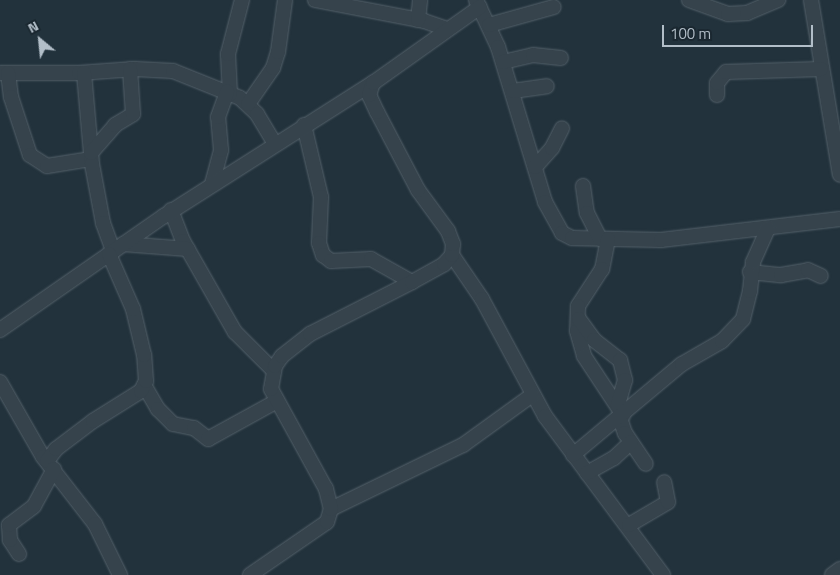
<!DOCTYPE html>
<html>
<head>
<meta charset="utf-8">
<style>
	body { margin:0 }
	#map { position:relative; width:840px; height:575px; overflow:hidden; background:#22323c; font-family:"Titillium Web",sans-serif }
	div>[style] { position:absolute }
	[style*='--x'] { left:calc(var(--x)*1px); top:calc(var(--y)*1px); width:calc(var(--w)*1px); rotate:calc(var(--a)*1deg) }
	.roads { filter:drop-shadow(0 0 1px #54616a) drop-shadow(0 0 1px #54616a) }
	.minor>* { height:14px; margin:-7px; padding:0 7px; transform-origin:7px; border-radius:7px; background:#36434c }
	span { translate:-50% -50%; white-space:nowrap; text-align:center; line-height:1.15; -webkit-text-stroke:4px #1b2831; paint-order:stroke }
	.north { position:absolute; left:15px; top:15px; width:50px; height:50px; -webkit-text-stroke:4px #1b2831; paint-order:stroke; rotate:332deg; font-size:14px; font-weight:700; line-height:20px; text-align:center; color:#b2bec8 }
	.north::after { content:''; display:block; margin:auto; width:18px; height:22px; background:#b2bec8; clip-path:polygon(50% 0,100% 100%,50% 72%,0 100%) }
	.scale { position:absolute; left:662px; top:25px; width:151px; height:22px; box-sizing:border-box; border:2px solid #b2bec8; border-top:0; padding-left:6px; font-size:15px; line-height:18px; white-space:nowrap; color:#b2bec8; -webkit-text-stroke:4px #1b2831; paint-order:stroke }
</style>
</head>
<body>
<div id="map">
	<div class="roads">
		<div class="minor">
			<i style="--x:315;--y:0;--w:111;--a:10.9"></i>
			<i style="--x:424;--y:21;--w:24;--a:19"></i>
			<i style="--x:476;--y:0;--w:52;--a:64.9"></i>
			<i style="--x:498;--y:47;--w:162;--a:73.1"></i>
			<i style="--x:545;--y:202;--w:35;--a:61"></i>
			<i style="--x:562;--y:233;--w:11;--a:27"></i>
			<i style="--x:572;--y:238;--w:89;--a:1.3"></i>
			<i style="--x:661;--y:240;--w:180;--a:-6.7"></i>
			<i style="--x:689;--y:0;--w:41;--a:19.7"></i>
			<i style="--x:728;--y:14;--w:19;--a:-3"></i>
			<i style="--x:747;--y:13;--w:34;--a:-23"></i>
			<i style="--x:811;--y:0;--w:177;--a:80.6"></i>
			<i style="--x:418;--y:20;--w:20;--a:-84"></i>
			<i style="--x:489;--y:25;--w:67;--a:-15.5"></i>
			<i style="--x:503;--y:62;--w:31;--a:-13"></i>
			<i style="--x:533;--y:55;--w:28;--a:6"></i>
			<i style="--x:0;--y:73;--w:79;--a:0"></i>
			<i style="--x:79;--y:73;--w:56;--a:-4.1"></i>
			<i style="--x:135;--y:69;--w:38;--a:3"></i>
			<i style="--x:173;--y:71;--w:72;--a:21.9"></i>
			<i style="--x:240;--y:98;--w:23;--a:43"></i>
			<i style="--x:257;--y:114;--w:35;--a:59"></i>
			<i style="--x:8;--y:73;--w:24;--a:83"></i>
			<i style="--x:11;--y:97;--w:61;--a:71.9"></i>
			<i style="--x:30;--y:155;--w:20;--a:33"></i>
			<i style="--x:47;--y:166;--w:45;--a:-9"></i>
			<i style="--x:84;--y:73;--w:91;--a:85"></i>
			<i style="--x:92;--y:164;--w:60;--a:79.4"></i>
			<i style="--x:103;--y:223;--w:30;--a:70"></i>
			<i style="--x:513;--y:91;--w:34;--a:-8"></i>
			<i style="--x:230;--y:94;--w:40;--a:-92.9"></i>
			<i style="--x:228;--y:54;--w:56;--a:-75.5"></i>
			<i style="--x:717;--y:95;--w:12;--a:-90"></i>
			<i style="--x:717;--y:83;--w:14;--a:-51"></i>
			<i style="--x:726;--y:72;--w:95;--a:-1.8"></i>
			<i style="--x:248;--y:104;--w:44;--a:-55.2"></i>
			<i style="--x:273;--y:68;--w:17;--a:-73"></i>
			<i style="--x:278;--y:52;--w:52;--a:-82.3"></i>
			<i style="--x:304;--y:125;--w:74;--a:76.7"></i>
			<i style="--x:321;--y:197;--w:46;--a:92.5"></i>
			<i style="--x:319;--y:243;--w:13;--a:72"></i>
			<i style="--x:323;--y:255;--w:10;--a:37"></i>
			<i style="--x:331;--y:261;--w:40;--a:-2.9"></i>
			<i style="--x:371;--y:259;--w:47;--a:29.3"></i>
			<i style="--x:91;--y:153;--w:37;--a:-49"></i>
			<i style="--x:115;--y:125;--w:21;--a:-31"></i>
			<i style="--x:133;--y:114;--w:45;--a:-93.8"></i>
			<i style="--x:535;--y:167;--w:25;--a:-48"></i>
			<i style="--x:552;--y:148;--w:22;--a:-63"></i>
			<i style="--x:212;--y:184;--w:35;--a:-75"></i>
			<i style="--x:221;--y:150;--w:33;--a:-95"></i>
			<i style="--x:218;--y:117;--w:27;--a:-70"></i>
			<i style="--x:583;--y:186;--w:27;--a:82"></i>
			<i style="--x:587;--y:213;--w:29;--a:63"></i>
			<i style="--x:171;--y:210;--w:33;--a:69"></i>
			<i style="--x:183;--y:241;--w:105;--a:60.3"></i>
			<i style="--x:235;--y:332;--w:55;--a:45"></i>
			<i style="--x:608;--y:239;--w:31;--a:101"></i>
			<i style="--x:602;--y:269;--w:44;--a:123"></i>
			<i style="--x:578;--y:306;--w:25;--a:92"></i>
			<i style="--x:577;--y:331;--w:26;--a:74"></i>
			<i style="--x:584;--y:356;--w:71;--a:56.5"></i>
			<i style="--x:123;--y:244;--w:65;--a:4.4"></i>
			<i style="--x:452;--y:255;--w:53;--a:55.7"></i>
			<i style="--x:482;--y:299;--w:133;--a:61.7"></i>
			<i style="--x:545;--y:416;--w:198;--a:53.4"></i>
			<i style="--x:750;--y:272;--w:31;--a:6"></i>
			<i style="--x:781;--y:275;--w:27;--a:-10"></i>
			<i style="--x:808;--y:270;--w:14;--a:25"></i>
			<i style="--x:579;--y:319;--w:26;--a:54"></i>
			<i style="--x:594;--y:340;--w:33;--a:38"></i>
			<i style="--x:620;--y:360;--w:21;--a:76"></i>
			<i style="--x:625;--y:380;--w:26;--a:106"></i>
			<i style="--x:0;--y:330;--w:200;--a:-34.8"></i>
			<i style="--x:164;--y:216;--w:248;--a:-32.5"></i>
			<i style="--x:0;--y:382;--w:86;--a:60.2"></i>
			<i style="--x:43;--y:457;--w:85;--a:52.2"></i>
			<i style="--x:95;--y:524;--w:57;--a:63.9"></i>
			<i style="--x:144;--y:385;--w:28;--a:60"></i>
			<i style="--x:158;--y:409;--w:21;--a:45"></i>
			<i style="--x:173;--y:424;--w:21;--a:11"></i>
			<i style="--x:194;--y:428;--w:18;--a:38"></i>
			<i style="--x:208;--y:439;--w:79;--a:-28.8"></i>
			<i style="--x:620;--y:418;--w:16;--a:72"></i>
			<i style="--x:625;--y:433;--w:37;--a:56"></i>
			<i style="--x:573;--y:455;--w:142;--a:-39.9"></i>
			<i style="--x:682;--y:364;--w:46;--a:-29.9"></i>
			<i style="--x:722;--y:341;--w:30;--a:-46"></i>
			<i style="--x:743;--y:319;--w:29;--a:-76"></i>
			<i style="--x:750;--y:291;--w:29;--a:-84"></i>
			<i style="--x:753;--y:262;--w:37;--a:-66"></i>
			<i style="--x:47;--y:461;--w:15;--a:-53"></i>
			<i style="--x:56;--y:449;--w:46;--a:-37.1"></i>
			<i style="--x:93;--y:421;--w:57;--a:-32"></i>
			<i style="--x:141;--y:391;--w:11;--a:-63"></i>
			<i style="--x:146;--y:381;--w:26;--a:-94"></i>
			<i style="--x:144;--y:355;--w:47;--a:-103.4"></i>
			<i style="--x:133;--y:309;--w:60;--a:-113.6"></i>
			<i style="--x:587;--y:473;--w:31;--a:-29"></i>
			<i style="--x:614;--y:458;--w:23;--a:-43"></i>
			<i style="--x:331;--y:509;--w:147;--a:-25.9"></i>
			<i style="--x:463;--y:445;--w:85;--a:-35.9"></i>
			<i style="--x:629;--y:525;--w:45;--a:-30.5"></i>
			<i style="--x:668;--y:502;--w:20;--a:-101"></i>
			<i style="--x:19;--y:554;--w:17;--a:-123"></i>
			<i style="--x:10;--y:540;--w:15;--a:-94"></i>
			<i style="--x:9;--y:525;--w:31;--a:-37"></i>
			<i style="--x:34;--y:506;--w:42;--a:-61.6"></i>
			<i style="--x:250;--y:575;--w:93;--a:-34.5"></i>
			<i style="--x:327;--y:522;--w:14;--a:-73"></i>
			<i style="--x:331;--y:509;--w:21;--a:-104"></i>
			<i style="--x:326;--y:489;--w:114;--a:-118.8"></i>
			<i style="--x:271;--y:389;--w:23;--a:-80"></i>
			<i style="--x:275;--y:366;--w:12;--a:-55"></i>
			<i style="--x:282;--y:356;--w:36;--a:-38"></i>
			<i style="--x:310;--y:334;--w:114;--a:-27"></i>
			<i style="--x:412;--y:282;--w:37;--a:-29"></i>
			<i style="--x:444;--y:264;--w:12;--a:-48"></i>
			<i style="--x:452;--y:255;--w:11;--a:-85"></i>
			<i style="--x:453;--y:244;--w:14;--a:-111"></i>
			<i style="--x:448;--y:231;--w:51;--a:-126.2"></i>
			<i style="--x:418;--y:190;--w:88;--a:-117.7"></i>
			<i style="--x:377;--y:112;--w:19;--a:-115"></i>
			<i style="--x:369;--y:95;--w:13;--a:-72"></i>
			<i style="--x:373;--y:83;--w:131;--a:-35.4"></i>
			<i style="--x:832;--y:575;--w:10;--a:-37"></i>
		</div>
	</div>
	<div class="north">N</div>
	<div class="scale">100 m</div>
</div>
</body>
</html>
